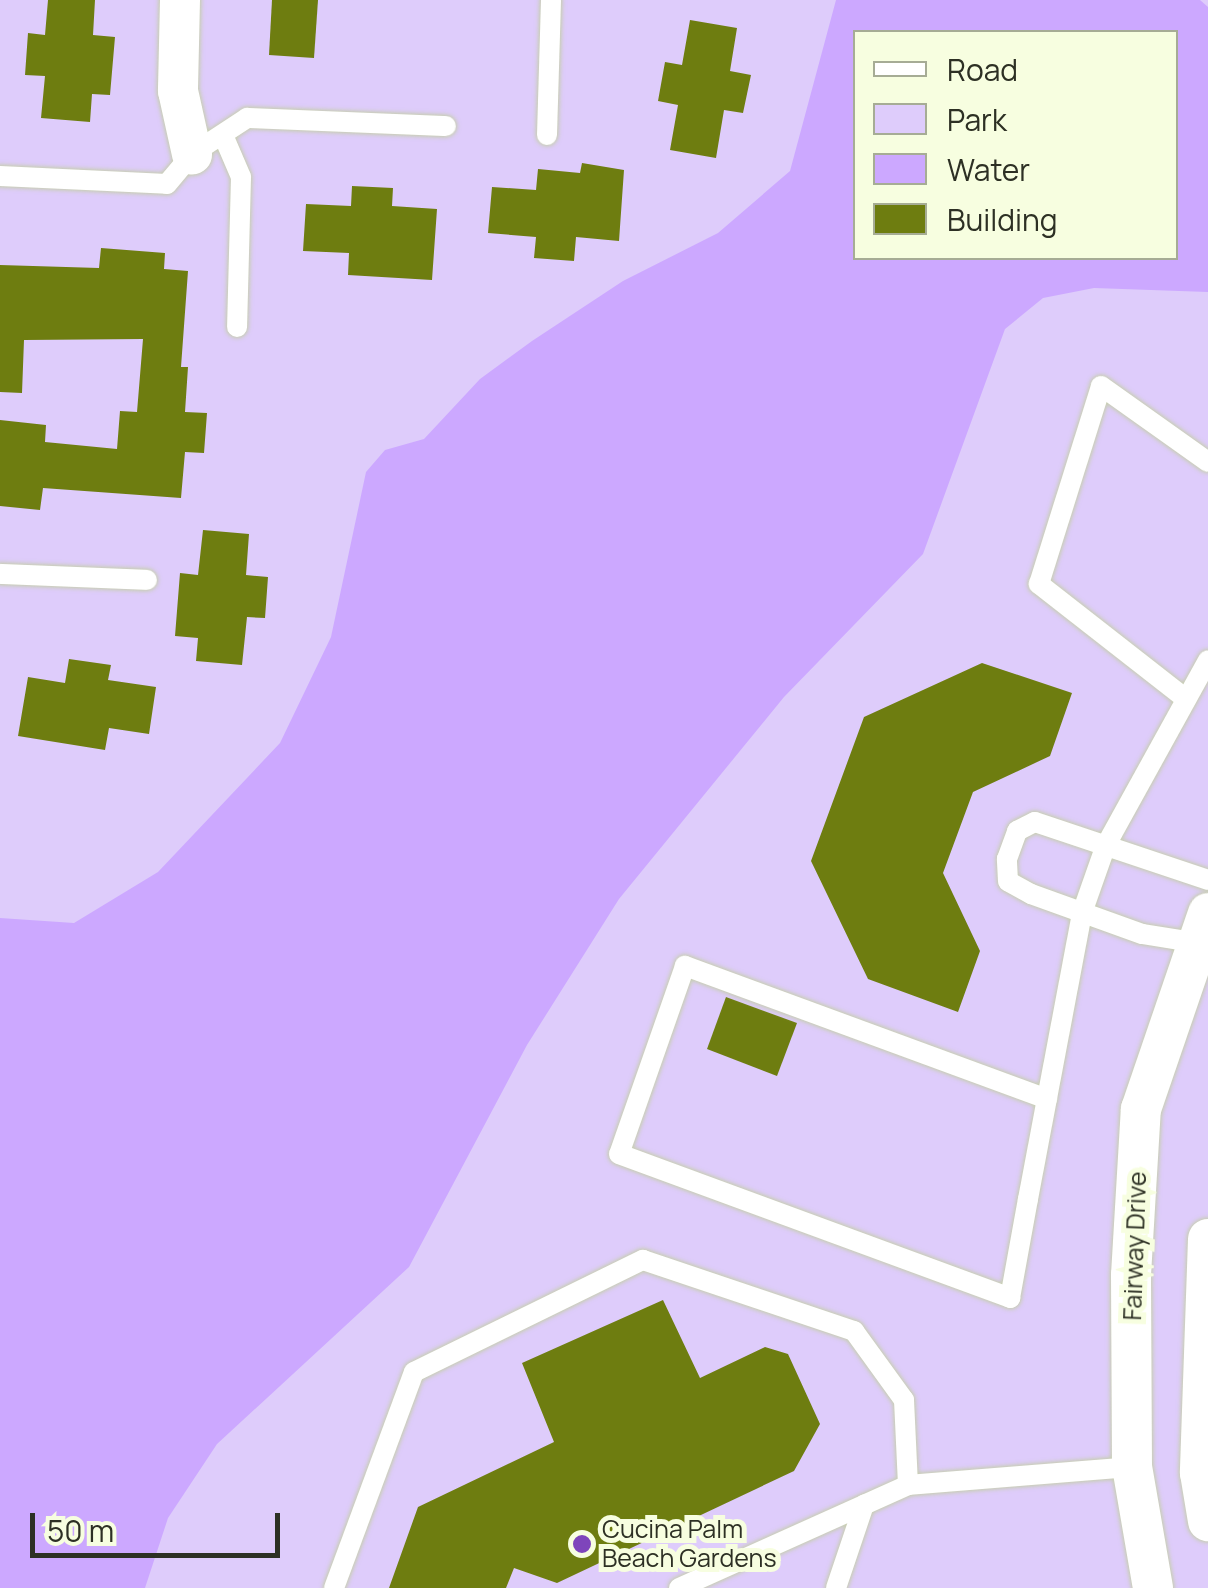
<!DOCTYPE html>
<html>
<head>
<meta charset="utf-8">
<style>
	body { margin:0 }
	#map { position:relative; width:1208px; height:1588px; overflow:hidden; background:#f7fee0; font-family:Manrope,sans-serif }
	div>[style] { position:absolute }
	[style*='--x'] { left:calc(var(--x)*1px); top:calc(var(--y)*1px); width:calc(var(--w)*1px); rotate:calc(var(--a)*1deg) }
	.green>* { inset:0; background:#deccfb }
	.water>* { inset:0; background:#cca8ff }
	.building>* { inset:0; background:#6e7d10 }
	.roads { filter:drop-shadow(0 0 2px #c7ceb1) drop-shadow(0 0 2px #c7ceb1) }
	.service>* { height:20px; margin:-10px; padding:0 10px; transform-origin:10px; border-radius:10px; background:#fff }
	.minor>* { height:40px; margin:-20px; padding:0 20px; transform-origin:20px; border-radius:20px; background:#fff }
	.dots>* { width:28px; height:28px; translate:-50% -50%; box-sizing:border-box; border:5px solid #f7fee0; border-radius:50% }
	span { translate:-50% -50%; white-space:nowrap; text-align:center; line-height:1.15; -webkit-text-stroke:10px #f7fee0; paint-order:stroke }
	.street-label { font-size:25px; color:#2d3024 }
	.poi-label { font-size:25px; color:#2d3024 }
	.left { translate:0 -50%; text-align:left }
	.legend { position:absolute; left:853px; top:30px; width:325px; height:230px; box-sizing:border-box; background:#f7fee0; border:2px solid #a6ac95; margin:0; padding:12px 18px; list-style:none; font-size:30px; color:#2d3024 }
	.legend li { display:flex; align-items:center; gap:20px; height:50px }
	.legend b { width:50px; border:2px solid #a6ac95 }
	.scale { position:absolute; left:30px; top:1513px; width:250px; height:45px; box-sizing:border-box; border:5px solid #2d3024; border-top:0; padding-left:12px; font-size:30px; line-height:35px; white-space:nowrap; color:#2d3024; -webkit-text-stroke:8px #f7fee0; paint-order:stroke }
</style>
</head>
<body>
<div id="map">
	<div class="green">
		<i style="clip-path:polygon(evenodd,0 0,1208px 0,1208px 1588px,0 1588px,0 0,856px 32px,1176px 32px,1176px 258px,856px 258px,856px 32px)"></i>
	</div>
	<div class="water">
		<i style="clip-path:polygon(evenodd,836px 0,1200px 0,1208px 7px,1208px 292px,1094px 288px,1043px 298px,1005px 329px,923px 554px,784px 697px,619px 899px,527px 1045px,409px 1267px,217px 1444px,168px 1518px,145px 1588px,0 1588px,0 918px,74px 923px,158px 872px,280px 743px,331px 637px,366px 472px,385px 450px,424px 439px,480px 379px,532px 341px,623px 281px,718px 233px,790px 171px,836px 0,856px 32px,1176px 32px,1176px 258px,856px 258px,856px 32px)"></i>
	</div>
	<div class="building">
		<i style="clip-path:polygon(48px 0,95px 0,93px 35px,115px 37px,110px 95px,92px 94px,90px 122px,41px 118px,45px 76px,25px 75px,28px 33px,45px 35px)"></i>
		<i style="clip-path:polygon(272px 0,318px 0,314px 58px,269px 55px)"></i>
		<i style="clip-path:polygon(690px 20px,737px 28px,730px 71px,751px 75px,743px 113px,724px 110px,716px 158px,670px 150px,678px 105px,658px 101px,665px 62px,682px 65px)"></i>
		<i style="clip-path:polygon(582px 163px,624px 170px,619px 241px,576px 237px,574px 261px,534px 258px,536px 237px,488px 233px,492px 187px,536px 190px,538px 169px,580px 173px)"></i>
		<i style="clip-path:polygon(352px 186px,393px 188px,392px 206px,437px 209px,432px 280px,348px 275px,349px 253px,303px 251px,306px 204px,351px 206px)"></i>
		<i style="clip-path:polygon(101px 248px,165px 253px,164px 269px,188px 271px,181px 367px,188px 367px,185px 412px,207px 413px,204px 453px,185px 452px,181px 498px,43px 488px,40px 510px,0 506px,0 420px,46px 425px,45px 442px,117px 449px,120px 411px,137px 412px,143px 339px,24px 340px,22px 393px,0 392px,0 265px,99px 268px)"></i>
		<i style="clip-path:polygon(203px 530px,249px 534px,246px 575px,268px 577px,265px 618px,247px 617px,242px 665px,196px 661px,198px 638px,175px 636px,180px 573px,198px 575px)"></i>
		<i style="clip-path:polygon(69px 659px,111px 665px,108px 680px,156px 687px,149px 734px,109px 728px,105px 750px,18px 736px,28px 677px,65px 683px)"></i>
		<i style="clip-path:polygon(982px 663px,1072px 693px,1050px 756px,973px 792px,943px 873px,980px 951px,958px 1012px,868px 979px,811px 861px,864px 717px)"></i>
		<i style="clip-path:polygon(726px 997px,797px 1023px,777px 1076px,707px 1049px)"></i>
		<i style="clip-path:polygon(663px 1300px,700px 1378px,765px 1347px,788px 1354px,820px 1424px,794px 1471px,557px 1583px,514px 1568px,506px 1588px,389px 1588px,418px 1507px,554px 1442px,522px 1363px)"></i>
	</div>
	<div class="roads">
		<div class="service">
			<i style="--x:223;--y:135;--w:46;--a:66.8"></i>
			<i style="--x:241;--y:177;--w:150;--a:91.5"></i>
			<i style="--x:547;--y:135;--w:135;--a:-88.3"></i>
			<i style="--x:0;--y:176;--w:167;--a:2.7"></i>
			<i style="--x:167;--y:184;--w:39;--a:-50"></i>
			<i style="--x:192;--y:154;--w:66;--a:-33.2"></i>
			<i style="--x:247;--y:118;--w:199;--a:2.3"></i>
			<i style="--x:0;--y:574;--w:147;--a:2.3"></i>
			<i style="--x:1186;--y:699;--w:187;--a:-142"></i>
			<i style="--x:1039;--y:584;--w:207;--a:-72.6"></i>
			<i style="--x:1101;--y:386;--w:131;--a:35.4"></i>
			<i style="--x:1205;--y:944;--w:64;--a:-171"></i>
			<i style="--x:1142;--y:934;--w:118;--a:-160.2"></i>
			<i style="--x:1031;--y:894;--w:26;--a:-151"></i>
			<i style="--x:1008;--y:881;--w:22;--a:-93"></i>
			<i style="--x:1007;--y:859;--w:30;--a:-70"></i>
			<i style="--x:1017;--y:831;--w:20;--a:-27"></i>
			<i style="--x:1035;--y:822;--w:182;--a:18.5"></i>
			<i style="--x:1047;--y:1099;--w:386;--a:-159.8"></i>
			<i style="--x:685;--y:966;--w:199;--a:109.3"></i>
			<i style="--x:619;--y:1154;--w:417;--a:20.2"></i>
			<i style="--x:1010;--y:1298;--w:101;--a:-79.7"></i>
			<i style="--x:1028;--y:1199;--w:291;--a:-79.3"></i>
			<i style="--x:1082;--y:913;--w:72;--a:-70.6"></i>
			<i style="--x:1106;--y:845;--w:211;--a:-61.1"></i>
			<i style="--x:334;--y:1588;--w:230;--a:-69.7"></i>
			<i style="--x:414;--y:1372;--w:255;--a:-26.1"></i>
			<i style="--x:643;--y:1260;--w:223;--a:18.6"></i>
			<i style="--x:854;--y:1331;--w:85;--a:54.1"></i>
			<i style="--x:904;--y:1400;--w:85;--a:87.3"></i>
			<i style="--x:908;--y:1485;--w:225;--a:-4.6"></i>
			<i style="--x:679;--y:1588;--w:251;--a:-24.2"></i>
			<i style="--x:836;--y:1588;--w:88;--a:-71.4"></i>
		</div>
		<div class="minor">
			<i style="--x:180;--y:0;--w:91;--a:91.3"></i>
			<i style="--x:178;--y:91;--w:65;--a:77.5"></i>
			<i style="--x:1208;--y:1239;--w:234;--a:92"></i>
			<i style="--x:1200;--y:1473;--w:49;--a:80.5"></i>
			<i style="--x:1153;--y:1588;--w:123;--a:-99.8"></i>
			<i style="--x:1132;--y:1467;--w:192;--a:-90.3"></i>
			<i style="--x:1131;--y:1275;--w:166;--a:-86.6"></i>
			<i style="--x:1141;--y:1109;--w:207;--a:-71.1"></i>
		</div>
	</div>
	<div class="dots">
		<i style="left:582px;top:1544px;background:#7e45bb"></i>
	</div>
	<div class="street-label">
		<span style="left:1135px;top:1246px;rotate:-88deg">Fairway Drive</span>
	</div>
	<div class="poi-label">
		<span class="left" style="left:602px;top:1544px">Cucina Palm<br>Beach Gardens</span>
	</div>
	<ul class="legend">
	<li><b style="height:12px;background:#fff"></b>Road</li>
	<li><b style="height:28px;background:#deccfb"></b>Park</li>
	<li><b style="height:28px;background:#cca8ff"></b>Water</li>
	<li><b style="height:28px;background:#6e7d10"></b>Building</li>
	</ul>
	<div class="scale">50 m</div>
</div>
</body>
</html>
